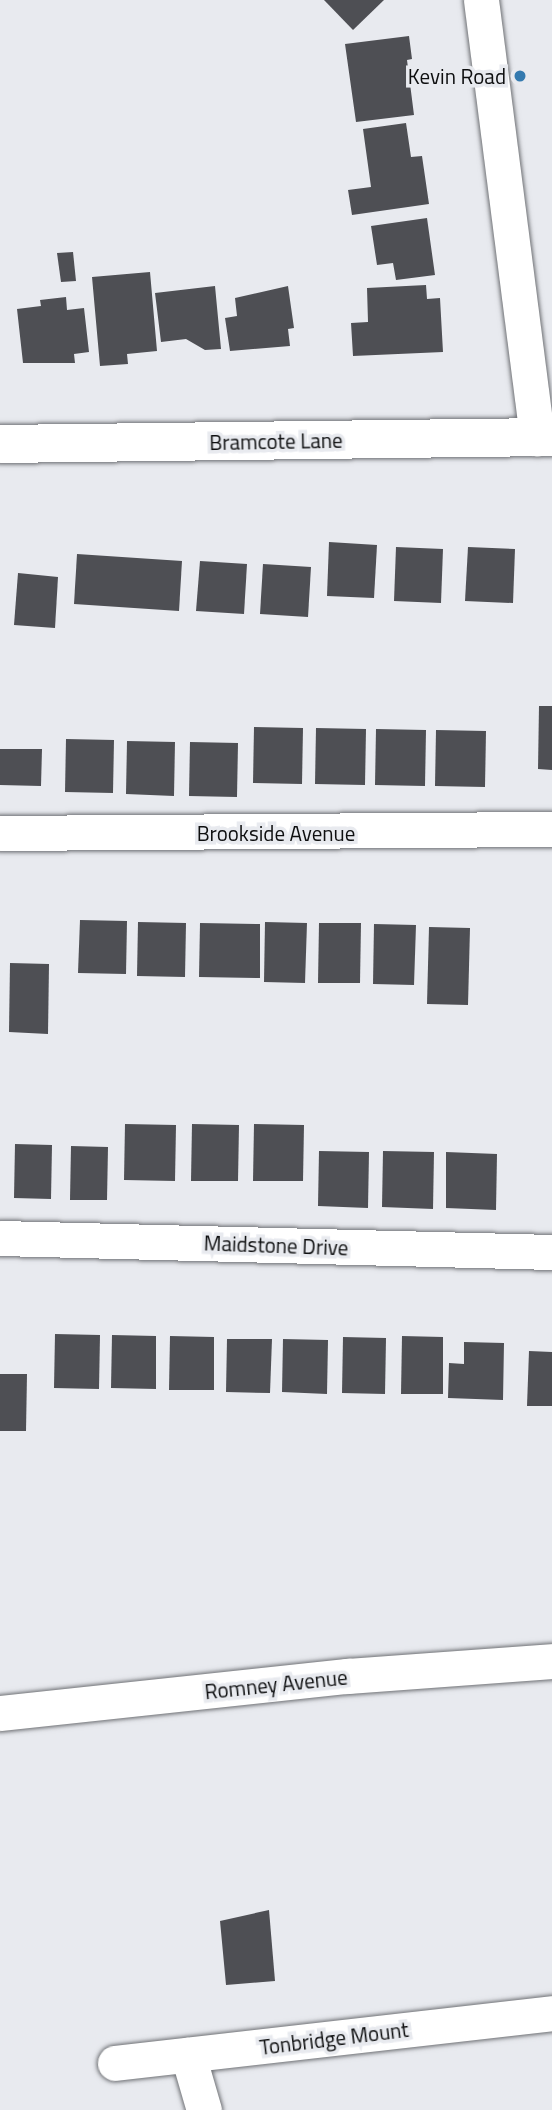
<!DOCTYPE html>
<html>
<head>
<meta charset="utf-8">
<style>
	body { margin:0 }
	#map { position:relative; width:552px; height:2110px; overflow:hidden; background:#e8eaef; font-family:"Titillium Web",sans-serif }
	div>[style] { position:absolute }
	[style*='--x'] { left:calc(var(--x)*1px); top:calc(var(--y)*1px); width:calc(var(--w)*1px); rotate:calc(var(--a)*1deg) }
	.building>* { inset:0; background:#4e4f54 }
	.roads { filter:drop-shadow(0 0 2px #707276) drop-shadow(0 0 2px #707276) }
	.street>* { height:35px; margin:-17.5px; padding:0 17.5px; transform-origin:17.5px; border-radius:17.5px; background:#fff }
	.secondary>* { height:38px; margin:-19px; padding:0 19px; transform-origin:19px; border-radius:19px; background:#fff }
	.dots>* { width:19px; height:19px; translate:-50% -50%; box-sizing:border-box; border:4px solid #e8eaef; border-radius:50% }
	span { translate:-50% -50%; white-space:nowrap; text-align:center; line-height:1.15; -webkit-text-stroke:7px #e8eaef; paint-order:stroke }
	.poi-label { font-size:21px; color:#0d0e0f }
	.right { translate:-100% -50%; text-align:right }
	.street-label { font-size:21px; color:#0d0e0f }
</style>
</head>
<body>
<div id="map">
	<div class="building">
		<i style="clip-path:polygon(324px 0,384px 0,353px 30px)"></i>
		<i style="clip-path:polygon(409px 36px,412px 59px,407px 60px,414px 115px,356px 122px,345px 44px)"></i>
		<i style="clip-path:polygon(406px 123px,411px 157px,422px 156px,429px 204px,352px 215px,348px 190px,371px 187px,363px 129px)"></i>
		<i style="clip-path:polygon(427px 218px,435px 275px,396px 280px,393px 263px,377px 265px,371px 226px)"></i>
		<i style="clip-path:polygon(73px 252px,76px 281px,61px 282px,57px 253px)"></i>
		<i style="clip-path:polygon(150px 272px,157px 351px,127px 354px,128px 364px,100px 366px,92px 277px)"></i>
		<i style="clip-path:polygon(426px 285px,427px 299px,440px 298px,443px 352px,353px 356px,351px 323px,368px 322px,367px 288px)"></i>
		<i style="clip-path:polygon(215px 286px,221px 349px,205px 350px,186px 339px,161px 342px,155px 293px)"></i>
		<i style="clip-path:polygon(288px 286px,294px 328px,288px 329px,290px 346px,230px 351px,225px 318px,237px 316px,235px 298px)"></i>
		<i style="clip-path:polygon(66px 297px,67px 310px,84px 308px,89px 352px,74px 354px,75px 363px,23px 363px,17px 309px,41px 306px,40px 300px)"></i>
		<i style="clip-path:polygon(329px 542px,377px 545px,374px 598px,327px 596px)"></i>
		<i style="clip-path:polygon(396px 547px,443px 549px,441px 603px,394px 601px)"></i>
		<i style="clip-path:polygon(468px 547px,515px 549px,513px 603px,465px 601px)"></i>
		<i style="clip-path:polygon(77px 554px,182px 561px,179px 611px,74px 604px)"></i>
		<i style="clip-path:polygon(200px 561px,247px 564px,244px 614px,196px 611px)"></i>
		<i style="clip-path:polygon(263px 564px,311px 567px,308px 617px,260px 614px)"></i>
		<i style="clip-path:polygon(18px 573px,58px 577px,55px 628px,14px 625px)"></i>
		<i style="clip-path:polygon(539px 706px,552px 706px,552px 770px,538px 769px)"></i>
		<i style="clip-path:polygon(254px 727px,303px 728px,302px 784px,253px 783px)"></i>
		<i style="clip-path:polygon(316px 728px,366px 729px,365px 785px,315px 784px)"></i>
		<i style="clip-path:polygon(376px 729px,426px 730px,425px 786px,375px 785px)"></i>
		<i style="clip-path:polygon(436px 730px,486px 731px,485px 787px,435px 786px)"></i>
		<i style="clip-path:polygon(66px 739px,114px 740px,113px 793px,65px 792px)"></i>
		<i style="clip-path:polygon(127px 741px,175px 742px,174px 796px,126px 794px)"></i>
		<i style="clip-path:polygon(190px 742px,238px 743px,237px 797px,189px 796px)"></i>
		<i style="clip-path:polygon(0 749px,42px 749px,41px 786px,0 785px)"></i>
		<i style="clip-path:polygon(80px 920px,127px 921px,126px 974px,78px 973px)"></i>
		<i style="clip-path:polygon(138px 922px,186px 923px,185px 977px,137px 976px)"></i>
		<i style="clip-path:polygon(265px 922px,307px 923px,305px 983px,264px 982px)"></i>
		<i style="clip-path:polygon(200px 923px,260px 924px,260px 978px,199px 977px)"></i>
		<i style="clip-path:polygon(319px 923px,361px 923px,360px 983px,318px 983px)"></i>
		<i style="clip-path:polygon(374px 924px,416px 925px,414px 985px,373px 984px)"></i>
		<i style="clip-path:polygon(429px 927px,470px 928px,468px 1005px,427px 1004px)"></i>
		<i style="clip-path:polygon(10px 963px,49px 964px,48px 1034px,9px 1032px)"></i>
		<i style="clip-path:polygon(125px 1124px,176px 1125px,175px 1181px,124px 1180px)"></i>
		<i style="clip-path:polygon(192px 1124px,239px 1125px,238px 1181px,191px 1181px)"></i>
		<i style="clip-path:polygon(254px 1124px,304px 1125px,303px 1181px,253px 1181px)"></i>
		<i style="clip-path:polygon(15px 1144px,52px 1145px,51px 1199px,14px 1198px)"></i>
		<i style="clip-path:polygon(71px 1146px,108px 1147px,107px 1200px,70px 1200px)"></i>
		<i style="clip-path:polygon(319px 1151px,369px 1152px,368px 1208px,318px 1206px)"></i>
		<i style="clip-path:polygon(383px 1151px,434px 1152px,433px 1209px,382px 1207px)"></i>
		<i style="clip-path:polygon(446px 1152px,497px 1154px,496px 1210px,446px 1208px)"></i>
		<i style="clip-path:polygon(55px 1334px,100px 1335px,99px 1389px,54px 1388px)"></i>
		<i style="clip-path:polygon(112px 1335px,156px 1336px,156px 1389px,111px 1388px)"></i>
		<i style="clip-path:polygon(170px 1336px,214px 1337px,214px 1390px,169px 1390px)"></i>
		<i style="clip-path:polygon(402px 1336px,443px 1337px,443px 1394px,401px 1394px)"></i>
		<i style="clip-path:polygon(343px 1337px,386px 1338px,385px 1394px,342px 1393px)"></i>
		<i style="clip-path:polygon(227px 1339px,272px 1339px,270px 1393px,226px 1392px)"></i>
		<i style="clip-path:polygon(283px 1339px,328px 1340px,327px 1394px,282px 1392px)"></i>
		<i style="clip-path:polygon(464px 1342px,504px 1343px,503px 1400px,448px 1398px,449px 1363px,464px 1364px)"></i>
		<i style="clip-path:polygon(529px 1351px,552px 1352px,552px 1406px,527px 1406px)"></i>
		<i style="clip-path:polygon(0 1374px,27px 1374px,26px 1431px,0 1431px)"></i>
		<i style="clip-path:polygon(269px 1910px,275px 1981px,226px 1985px,220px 1921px)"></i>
	</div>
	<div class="roads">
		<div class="street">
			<i style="--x:481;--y:0;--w:442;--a:82.7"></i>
			<i style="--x:0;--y:833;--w:552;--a:-0.42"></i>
			<i style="--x:0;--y:1238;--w:552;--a:1.45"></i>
			<i style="--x:0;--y:1713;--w:350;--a:-6.1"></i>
			<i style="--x:348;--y:1676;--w:205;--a:-4.2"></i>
			<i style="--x:188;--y:2055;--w:57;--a:73.8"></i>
			<i style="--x:115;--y:2063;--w:440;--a:-6.5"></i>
		</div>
		<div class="secondary">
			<i style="--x:0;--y:444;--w:552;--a:-0.73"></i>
		</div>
	</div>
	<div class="dots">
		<i style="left:520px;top:76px;background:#347aaf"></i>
	</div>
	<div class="poi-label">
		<span class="right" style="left:506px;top:76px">Kevin Road</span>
	</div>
	<div class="street-label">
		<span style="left:276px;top:441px;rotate:-1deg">Bramcote Lane</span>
		<span style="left:276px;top:833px">Brookside Avenue</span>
		<span style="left:276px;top:1245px;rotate:2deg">Maidstone Drive</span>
		<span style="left:276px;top:1684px;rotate:-6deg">Romney Avenue</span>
		<span style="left:334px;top:2038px;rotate:-7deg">Tonbridge Mount</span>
	</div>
</div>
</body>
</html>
